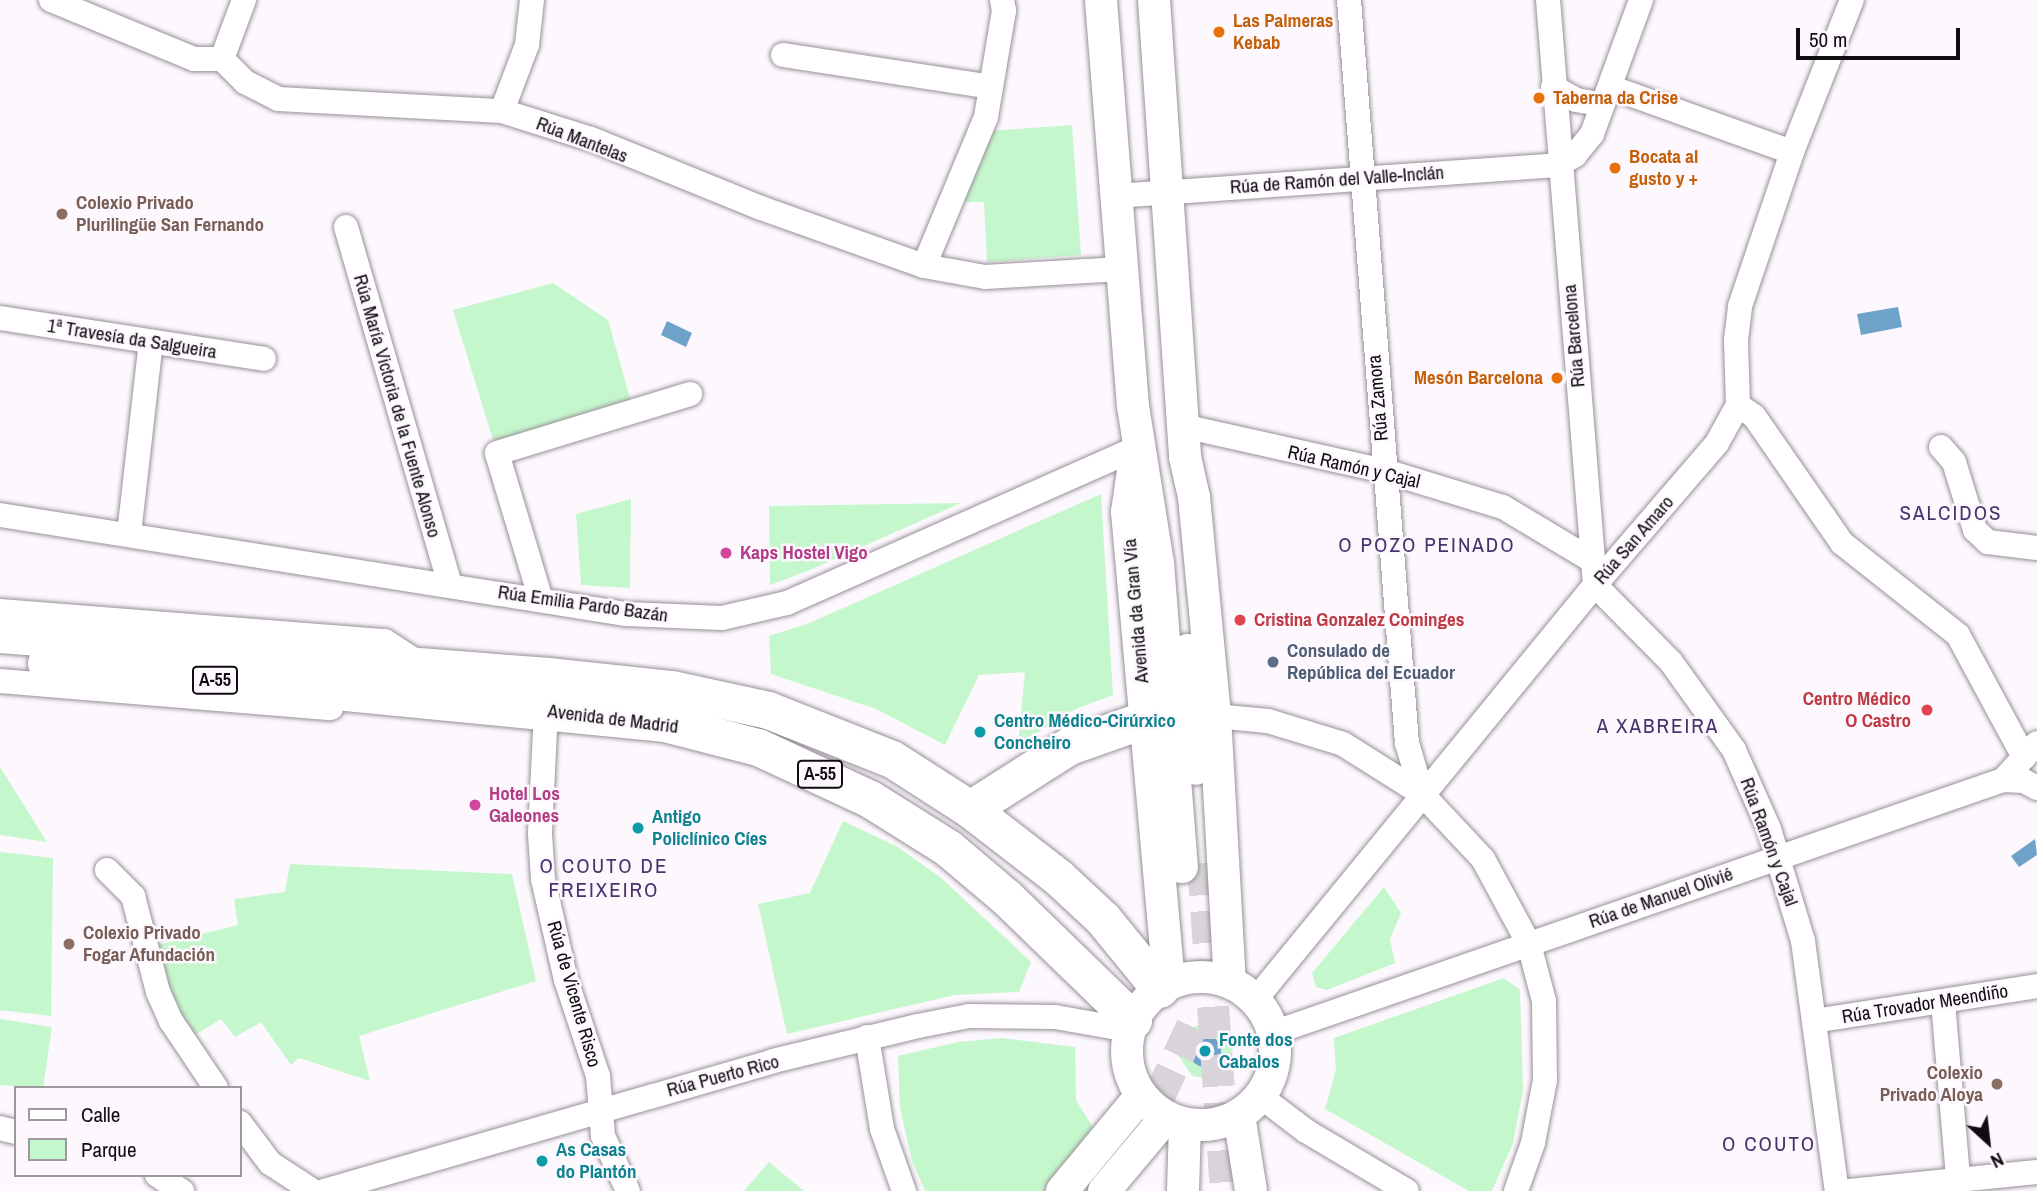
<!DOCTYPE html>
<html>
<head>
<meta charset="utf-8">
<style>
	body { margin:0 }
	#map { position:relative; width:2037px; height:1191px; overflow:hidden; background:#fdf7fe; font-family:"Archivo Narrow",sans-serif }
	div>[style] { position:absolute }
	[style*='--x'] { left:calc(var(--x)*1px); top:calc(var(--y)*1px); width:calc(var(--w)*1px); rotate:calc(var(--a)*1deg) }
	.green>* { inset:0; background:#c5f7cc }
	.water>* { inset:0; background:#6ea2c8 }
	.round { border-radius:50% }
	.major-tunnel>* { height:32px; margin-top:-16px; transform-origin:0; background:repeating-linear-gradient(90deg,#d9d4da 0 32px,transparent 0 48px) }
	.roads { filter:drop-shadow(0 0 2px #989099) drop-shadow(0 0 2px #989099) }
	.minor>* { height:24px; margin:-12px; padding:0 12px; transform-origin:12px; border-radius:12px; background:#fff }
	.major>* { height:32px; margin:-16px; padding:0 16px; transform-origin:16px; border-radius:16px; background:#fff }
	.major>.ring { margin:-16px; padding:0; box-sizing:content-box; background:none; border:32px solid #fff; border-radius:50% }
	.highway>* { height:37px; margin:-18.5px; padding:0 18.5px; transform-origin:18.5px; border-radius:18.5px; background:#fff }
	.dots>* { width:19px; height:19px; translate:-50% -50%; box-sizing:border-box; border:4px solid #fdf7fe; border-radius:50% }
	span { translate:-50% -50%; white-space:nowrap; text-align:center; line-height:1.15; -webkit-text-stroke:5px #fdf7fe; paint-order:stroke }
	.shield-label span { padding:2px 5px; background:#fdf7fe; border:2px solid; border-radius:5px; -webkit-text-stroke-width:0 }
	.shield-label { font-size:18px; color:#0f0d10; font-weight:700 }
	.food-label { font-size:19px; color:#c56008; font-weight:700 }
	.left { translate:0 -50%; text-align:left }
	.right { translate:-100% -50%; text-align:right }
	.street-label { font-size:19px; color:#0f0d10 }
	.education-label { font-size:19px; color:#785e54; font-weight:700 }
	.hotel-label { font-size:19px; color:#b23c85; font-weight:700 }
	.health-label { font-size:19px; color:#be3a42; font-weight:700 }
	.service-label { font-size:19px; color:#4e5e75; font-weight:700 }
	.culture-label { font-size:19px; color:#0d838f; font-weight:700 }
	.neighbourhood-label { font-size:21px; color:#48336e; letter-spacing:2px }
	.legend { position:absolute; left:14px; top:1086px; width:228px; height:91px; box-sizing:border-box; background:#fdf7fe; border:2px solid #9e999f; margin:0; padding:9px 12px; list-style:none; font-size:21px; color:#0f0d10 }
	.legend li { display:flex; align-items:center; gap:14px; height:35px }
	.legend b { width:35px; border:2px solid #9e999f }
	.north { position:absolute; left:1953px; top:1107px; width:70px; height:70px; -webkit-text-stroke:5px #fdf7fe; paint-order:stroke; rotate:153deg; font-size:19px; font-weight:700; line-height:28px; text-align:center; color:#0f0d10 }
	.north::after { content:''; display:block; margin:auto; width:24px; height:32px; background:#0f0d10; clip-path:polygon(50% 0,100% 100%,50% 72%,0 100%) }
	.scale { position:absolute; left:1796px; top:28px; width:164px; height:32px; box-sizing:border-box; border:4px solid #0f0d10; border-top:0; padding-left:9px; font-size:21px; line-height:24px; white-space:nowrap; color:#0f0d10; -webkit-text-stroke:5px #fdf7fe; paint-order:stroke }
</style>
</head>
<body>
<div id="map">
	<div class="green">
		<i style="clip-path:polygon(1072px 125px,1081px 255px,987px 262px,984px 202px,964px 202px,990px 131px)"></i>
		<i style="clip-path:polygon(553px 283px,608px 320px,631px 402px,494px 443px,453px 310px)"></i>
		<i style="clip-path:polygon(1101px 494px,1113px 695px,1078px 708px,1018px 744px,1025px 672px,979px 675px,945px 745px,876px 709px,771px 674px,769px 636px,807px 624px)"></i>
		<i style="clip-path:polygon(631px 499px,630px 588px,581px 585px,576px 514px)"></i>
		<i style="clip-path:polygon(961px 503px,810px 570px,770px 585px,769px 506px)"></i>
		<i style="clip-path:polygon(0 767px,47px 842px,0 835px)"></i>
		<i style="clip-path:polygon(843px 821px,896px 846px,940px 877px,1031px 962px,1019px 992px,955px 995px,787px 1034px,758px 904px,810px 893px)"></i>
		<i style="clip-path:polygon(0 852px,53px 858px,51px 1016px,0 1010px)"></i>
		<i style="clip-path:polygon(290px 864px,512px 874px,536px 981px,359px 1036px,370px 1081px,299px 1058px,291px 1065px,261px 1022px,235px 1037px,221px 1019px,193px 1036px,166px 987px,157px 945px,238px 925px,234px 899px,285px 892px)"></i>
		<i style="clip-path:polygon(1384px 887px,1401px 913px,1390px 939px,1395px 963px,1327px 990px,1316px 987px,1312px 973px)"></i>
		<i style="clip-path:polygon(1504px 978px,1520px 990px,1523px 1090px,1513px 1143px,1492px 1191px,1469px 1191px,1325px 1109px,1336px 1070px,1334px 1038px)"></i>
		<i style="clip-path:polygon(0 1019px,52px 1027px,43px 1088px,0 1085px)"></i>
		<i style="clip-path:polygon(1201px 1024px,1219px 1026px,1234px 1047px,1225px 1071px,1210px 1079px,1192px 1076px,1178px 1055px,1186px 1031px)"></i>
		<i style="clip-path:polygon(1001px 1038px,1075px 1047px,1076px 1100px,1095px 1131px,1044px 1191px,925px 1191px,912px 1161px,900px 1108px,898px 1056px,958px 1042px)"></i>
		<i style="clip-path:polygon(769px 1162px,804px 1191px,744px 1191px)"></i>
	</div>
	<div class="water">
		<i style="clip-path:polygon(1898px 307px,1902px 327px,1861px 335px,1857px 314px)"></i>
		<i style="clip-path:polygon(667px 321px,692px 333px,686px 347px,661px 335px)"></i>
		<i style="clip-path:polygon(2035px 839px,2037px 855px,2019px 867px,2011px 856px)"></i>
		<i class="round" style="left:1189px;top:1035px;width:32px;height:32px"></i>
	</div>
	<div class="major-tunnel">
		<i style="--x:1203;--y:863;--w:329;--a:86"></i>
		<i style="--x:1128;--y:1135;--w:47;--a:-50.2"></i>
		<i style="--x:1158;--y:1099;--w:85;--a:-64.9"></i>
	</div>
	<div class="roads">
		<div class="minor">
			<i style="--x:51;--y:0;--w:155;--a:22.4"></i>
			<i style="--x:194;--y:59;--w:28;--a:0"></i>
			<i style="--x:1349;--y:0;--w:745;--a:85.54"></i>
			<i style="--x:1407;--y:743;--w:53;--a:73.6"></i>
			<i style="--x:1548;--y:0;--w:587;--a:85.41"></i>
			<i style="--x:783;--y:55;--w:210;--a:8.7"></i>
			<i style="--x:222;--y:59;--w:33;--a:45"></i>
			<i style="--x:245;--y:82;--w:37;--a:27"></i>
			<i style="--x:278;--y:99;--w:224;--a:3.1"></i>
			<i style="--x:502;--y:111;--w:93;--a:17.5"></i>
			<i style="--x:591;--y:139;--w:183;--a:22.1"></i>
			<i style="--x:761;--y:208;--w:173;--a:19.6"></i>
			<i style="--x:924;--y:266;--w:62;--a:10.2"></i>
			<i style="--x:985;--y:277;--w:136;--a:-3.4"></i>
			<i style="--x:222;--y:59;--w:63;--a:-69.6"></i>
			<i style="--x:1553;--y:87;--w:26;--a:29"></i>
			<i style="--x:1576;--y:100;--w:27;--a:10"></i>
			<i style="--x:1610;--y:87;--w:193;--a:19.7"></i>
			<i style="--x:502;--y:111;--w:71;--a:-69.3"></i>
			<i style="--x:527;--y:45;--w:45;--a:-83.7"></i>
			<i style="--x:1116;--y:196;--w:443;--a:-4"></i>
			<i style="--x:1558;--y:165;--w:20;--a:-30"></i>
			<i style="--x:1575;--y:155;--w:27;--a:-51"></i>
			<i style="--x:1592;--y:134;--w:143;--a:-69.9"></i>
			<i style="--x:346;--y:227;--w:373;--a:73.8"></i>
			<i style="--x:924;--y:266;--w:161;--a:-67.4"></i>
			<i style="--x:986;--y:117;--w:108;--a:-80.4"></i>
			<i style="--x:1004;--y:11;--w:11;--a:-100"></i>
			<i style="--x:0;--y:318;--w:267;--a:8.8"></i>
			<i style="--x:1738;--y:405;--w:19;--a:35"></i>
			<i style="--x:1754;--y:416;--w:155;--a:55.3"></i>
			<i style="--x:1842;--y:543;--w:148;--a:38.4"></i>
			<i style="--x:1958;--y:635;--w:139;--a:61.6"></i>
			<i style="--x:1183;--y:426;--w:207;--a:12.6"></i>
			<i style="--x:1385;--y:471;--w:123;--a:17"></i>
			<i style="--x:1503;--y:507;--w:105;--a:31"></i>
			<i style="--x:1941;--y:447;--w:20;--a:49"></i>
			<i style="--x:1954;--y:462;--w:71;--a:72.8"></i>
			<i style="--x:1975;--y:530;--w:18;--a:43"></i>
			<i style="--x:1988;--y:542;--w:49;--a:7"></i>
			<i style="--x:0;--y:515;--w:634;--a:8.99"></i>
			<i style="--x:626;--y:614;--w:96;--a:2.4"></i>
			<i style="--x:722;--y:618;--w:67;--a:-13"></i>
			<i style="--x:787;--y:603;--w:383;--a:-23.9"></i>
			<i style="--x:129;--y:534;--w:193;--a:-83.5"></i>
			<i style="--x:1595;--y:585;--w:108;--a:45.4"></i>
			<i style="--x:1671;--y:662;--w:108;--a:54.4"></i>
			<i style="--x:1734;--y:750;--w:86;--a:66.1"></i>
			<i style="--x:1769;--y:829;--w:117;--a:73.1"></i>
			<i style="--x:1803;--y:941;--w:252;--a:82.3"></i>
			<i style="--x:541;--y:600;--w:153;--a:-106.7"></i>
			<i style="--x:497;--y:453;--w:202;--a:-17"></i>
			<i style="--x:0;--y:611;--w:386;--a:4.5"></i>
			<i style="--x:385;--y:641;--w:42;--a:33.3"></i>
			<i style="--x:0;--y:681;--w:332;--a:4.7"></i>
			<i style="--x:546;--y:710;--w:124;--a:92.8"></i>
			<i style="--x:540;--y:834;--w:45;--a:86.2"></i>
			<i style="--x:543;--y:879;--w:104;--a:77.2"></i>
			<i style="--x:566;--y:980;--w:101;--a:71.6"></i>
			<i style="--x:598;--y:1076;--w:60;--a:85.2"></i>
			<i style="--x:603;--y:1136;--w:60;--a:65.6"></i>
			<i style="--x:1215;--y:716;--w:53;--a:5.4"></i>
			<i style="--x:1268;--y:721;--w:78;--a:17"></i>
			<i style="--x:1343;--y:744;--w:93;--a:32.3"></i>
			<i style="--x:1422;--y:794;--w:89;--a:46.8"></i>
			<i style="--x:1483;--y:859;--w:97;--a:61.6"></i>
			<i style="--x:1529;--y:944;--w:59;--a:75.3"></i>
			<i style="--x:1544;--y:1001;--w:79;--a:89.3"></i>
			<i style="--x:1545;--y:1080;--w:64;--a:100.8"></i>
			<i style="--x:1533;--y:1143;--w:51;--a:109.5"></i>
			<i style="--x:2003;--y:780;--w:21;--a:3"></i>
			<i style="--x:2024;--y:781;--w:15;--a:28"></i>
			<i style="--x:107;--y:870;--w:37;--a:45"></i>
			<i style="--x:133;--y:896;--w:99;--a:75.4"></i>
			<i style="--x:158;--y:992;--w:32;--a:66"></i>
			<i style="--x:171;--y:1021;--w:81;--a:56.1"></i>
			<i style="--x:1255;--y:1000;--w:536;--a:-50.67"></i>
			<i style="--x:1595;--y:585;--w:187;--a:-49.3"></i>
			<i style="--x:1717;--y:443;--w:43;--a:-61.1"></i>
			<i style="--x:1738;--y:405;--w:65;--a:-91.8"></i>
			<i style="--x:1736;--y:340;--w:34;--a:-83"></i>
			<i style="--x:1740;--y:306;--w:163;--a:-71.3"></i>
			<i style="--x:1792;--y:152;--w:163;--a:-68.5"></i>
			<i style="--x:1943;--y:1002;--w:177;--a:85.1"></i>
			<i style="--x:1814;--y:1021;--w:226;--a:-8.9"></i>
			<i style="--x:1273;--y:1033;--w:773;--a:-19.12"></i>
			<i style="--x:2003;--y:780;--w:50;--a:-47.4"></i>
			<i style="--x:867;--y:1037;--w:93;--a:80.7"></i>
			<i style="--x:882;--y:1129;--w:66;--a:70.5"></i>
			<i style="--x:1260;--y:1096;--w:58;--a:37.3"></i>
			<i style="--x:1306;--y:1131;--w:117;--a:30.7"></i>
			<i style="--x:240;--y:1123;--w:50;--a:53.1"></i>
			<i style="--x:270;--y:1163;--w:51;--a:33.1"></i>
			<i style="--x:0;--y:1128;--w:16;--a:14"></i>
			<i style="--x:157;--y:1175;--w:30;--a:33"></i>
			<i style="--x:324;--y:1191;--w:467;--a:-16.1"></i>
			<i style="--x:773;--y:1061;--w:149;--a:-13.6"></i>
			<i style="--x:918;--y:1026;--w:52;--a:-11.1"></i>
			<i style="--x:969;--y:1016;--w:86;--a:0.7"></i>
			<i style="--x:1055;--y:1017;--w:75;--a:10"></i>
			<i style="--x:1849;--y:1191;--w:189;--a:-5.8"></i>
		</div>
		<div class="major">
			<i style="--x:1101;--y:0;--w:407;--a:85.5"></i>
			<i style="--x:1133;--y:406;--w:159;--a:81"></i>
			<i style="--x:1158;--y:563;--w:305;--a:85.5"></i>
			<i style="--x:1154;--y:0;--w:458;--a:86.1"></i>
			<i style="--x:1185;--y:457;--w:41;--a:77.3"></i>
			<i style="--x:1194;--y:497;--w:220;--a:84.5"></i>
			<i style="--x:1215;--y:716;--w:267;--a:86.8"></i>
			<i style="--x:1134;--y:464;--w:49;--a:98.3"></i>
			<i style="--x:1127;--y:512;--w:474;--a:84.9"></i>
			<i style="--x:1188;--y:650;--w:119;--a:86.2"></i>
			<i class="ring" style="left:1127px;top:977px;width:116px;height:116px"></i>
			<i style="--x:1239;--y:1115;--w:77;--a:81"></i>
			<i style="--x:1062;--y:1191;--w:124;--a:-50.3"></i>
			<i style="--x:1104;--y:1191;--w:97;--a:-50"></i>
			<i style="--x:1183;--y:1191;--w:67;--a:-88.3"></i>
		</div>
		<div class="highway">
			<i style="--x:0;--y:634;--w:550;--a:4.38"></i>
			<i style="--x:548;--y:676;--w:125;--a:6"></i>
			<i style="--x:672;--y:689;--w:98;--a:12.3"></i>
			<i style="--x:768;--y:710;--w:133;--a:21.6"></i>
			<i style="--x:892;--y:759;--w:93;--a:32.7"></i>
			<i style="--x:970;--y:809;--w:111;--a:37.7"></i>
			<i style="--x:1058;--y:877;--w:62;--a:43"></i>
			<i style="--x:1103;--y:919;--w:90;--a:50.8"></i>
			<i style="--x:46;--y:663;--w:622;--a:5.54"></i>
			<i style="--x:665;--y:723;--w:96;--a:14.5"></i>
			<i style="--x:758;--y:747;--w:123;--a:24.9"></i>
			<i style="--x:870;--y:799;--w:92;--a:32.1"></i>
			<i style="--x:948;--y:848;--w:76;--a:40.2"></i>
			<i style="--x:1006;--y:897;--w:177;--a:44.1"></i>
			<i style="--x:970;--y:809;--w:117;--a:-32.5"></i>
			<i style="--x:1069;--y:746;--w:82;--a:-19.3"></i>
		</div>
	</div>
	<div class="dots">
		<i style="left:1219px;top:32px;background:#e8710a"></i>
		<i style="left:1539px;top:98px;background:#e8710a"></i>
		<i style="left:1615px;top:168px;background:#e8710a"></i>
		<i style="left:62px;top:214px;background:#8d6e63"></i>
		<i style="left:1557px;top:378px;background:#e8710a"></i>
		<i style="left:726px;top:553px;background:#d1479c"></i>
		<i style="left:1240px;top:620px;background:#e0444e"></i>
		<i style="left:1273px;top:662px;background:#5c6f8a"></i>
		<i style="left:1927px;top:710px;background:#e0444e"></i>
		<i style="left:980px;top:732px;background:#0f9aa8"></i>
		<i style="left:475px;top:805px;background:#d1479c"></i>
		<i style="left:638px;top:828px;background:#0f9aa8"></i>
		<i style="left:69px;top:944px;background:#8d6e63"></i>
		<i style="left:1205px;top:1051px;background:#0f9aa8"></i>
		<i style="left:1997px;top:1084px;background:#8d6e63"></i>
		<i style="left:542px;top:1161px;background:#0f9aa8"></i>
	</div>
	<div class="shield-label">
		<span style="left:215px;top:680px">A-55</span>
		<span style="left:820px;top:774px">A-55</span>
	</div>
	<div class="food-label">
		<span class="left" style="left:1233px;top:32px">Las Palmeras<br>Kebab</span>
		<span class="left" style="left:1553px;top:98px">Taberna da Crise</span>
		<span class="left" style="left:1629px;top:168px">Bocata al<br>gusto y +</span>
		<span class="right" style="left:1543px;top:378px">Mesón Barcelona</span>
	</div>
	<div class="street-label">
		<span style="left:582px;top:140px;rotate:21deg">Rúa Mantelas</span>
		<span style="left:1337px;top:180px;rotate:-4deg">Rúa de Ramón del Valle-Inclán</span>
		<span style="left:1574px;top:336px;rotate:-95deg">Rúa Barcelona</span>
		<span style="left:132px;top:339px;rotate:9deg">1ª Travesía da Salgueira</span>
		<span style="left:1378px;top:398px;rotate:-95deg">Rúa Zamora</span>
		<span style="left:397px;top:406px;rotate:74deg">Rúa María Victoria de la Fuente Alonso</span>
		<span style="left:1354px;top:467px;rotate:13deg">Rúa Ramón y Cajal</span>
		<span style="left:1634px;top:540px;rotate:-49deg">Rúa San Amaro</span>
		<span style="left:583px;top:604px;rotate:8deg">Rúa Emilia Pardo Bazán</span>
		<span style="left:1136px;top:611px;rotate:-95deg">Avenida da Gran Vía</span>
		<span style="left:613px;top:719px;rotate:7deg">Avenida de Madrid</span>
		<span style="left:1769px;top:842px;rotate:70deg">Rúa Ramón y Cajal</span>
		<span style="left:1661px;top:898px;rotate:-19deg">Rúa de Manuel Olivié</span>
		<span style="left:574px;top:994px;rotate:74deg">Rúa de Vicente Risco</span>
		<span style="left:1925px;top:1004px;rotate:-9deg">Rúa Trovador Meendiño</span>
		<span style="left:723px;top:1076px;rotate:-15deg">Rúa Puerto Rico</span>
	</div>
	<div class="education-label">
		<span class="left" style="left:76px;top:214px">Colexio Privado<br>Plurilingüe San Fernando</span>
		<span class="left" style="left:83px;top:944px">Colexio Privado<br>Fogar Afundación</span>
		<span class="right" style="left:1983px;top:1084px">Colexio<br>Privado Aloya</span>
	</div>
	<div class="hotel-label">
		<span class="left" style="left:740px;top:553px">Kaps Hostel Vigo</span>
		<span class="left" style="left:489px;top:805px">Hotel Los<br>Galeones</span>
	</div>
	<div class="health-label">
		<span class="left" style="left:1254px;top:620px">Cristina Gonzalez Cominges</span>
		<span class="right" style="left:1911px;top:710px">Centro Médico<br>O Castro</span>
	</div>
	<div class="service-label">
		<span class="left" style="left:1287px;top:662px">Consulado de<br>República del Ecuador</span>
	</div>
	<div class="culture-label">
		<span class="left" style="left:994px;top:732px">Centro Médico-Cirúrxico<br>Concheiro</span>
		<span class="left" style="left:652px;top:828px">Antigo<br>Policlínico Cíes</span>
		<span class="left" style="left:1219px;top:1051px">Fonte dos<br>Cabalos</span>
		<span class="left" style="left:556px;top:1161px">As Casas<br>do Plantón</span>
	</div>
	<div class="neighbourhood-label">
		<span style="left:1951px;top:513px">SALCIDOS</span>
		<span style="left:1427px;top:545px">O POZO PEINADO</span>
		<span style="left:1658px;top:726px">A XABREIRA</span>
		<span style="left:604px;top:878px">O COUTO DE<br>FREIXEIRO</span>
		<span style="left:1769px;top:1144px">O COUTO</span>
	</div>
	<ul class="legend">
	<li><b style="height:9px;background:#fff"></b>Calle</li>
	<li><b style="height:19px;background:#c5f7cc"></b>Parque</li>
	</ul>
	<div class="north">N</div>
	<div class="scale">50 m</div>
</div>
</body>
</html>
